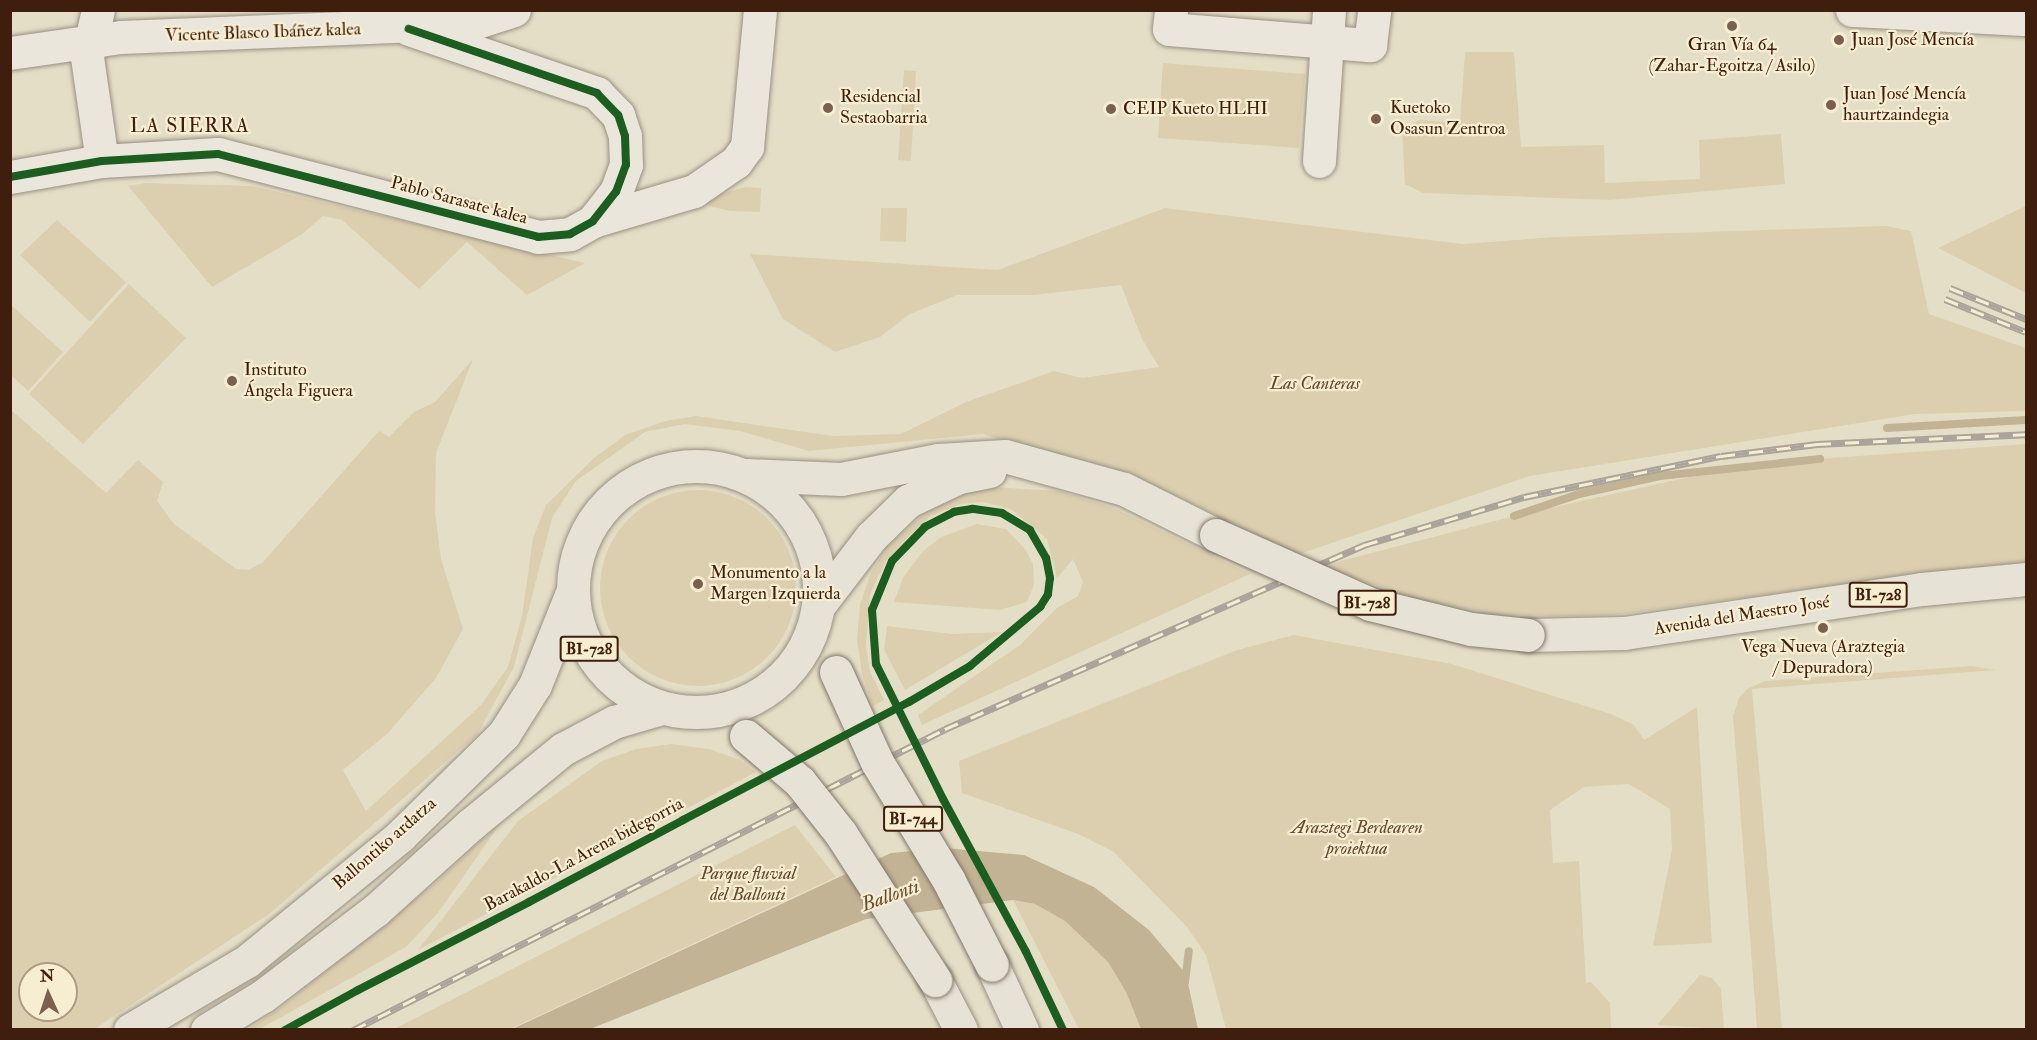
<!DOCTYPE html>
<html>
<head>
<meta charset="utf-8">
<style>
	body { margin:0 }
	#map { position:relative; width:2037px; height:1040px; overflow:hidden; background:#e5dec7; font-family:"IM FELL Double Pica",serif }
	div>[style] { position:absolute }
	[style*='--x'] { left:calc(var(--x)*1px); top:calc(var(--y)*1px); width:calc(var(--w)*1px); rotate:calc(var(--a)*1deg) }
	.green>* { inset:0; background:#dccfb0 }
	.round { border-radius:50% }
	.water>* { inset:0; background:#c3b395 }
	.stream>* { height:8px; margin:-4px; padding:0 4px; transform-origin:4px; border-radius:4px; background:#c3b395 }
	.roads { filter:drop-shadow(0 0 2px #999182) drop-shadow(0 0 2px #999182) }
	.minor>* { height:33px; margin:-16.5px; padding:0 16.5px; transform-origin:16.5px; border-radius:16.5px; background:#eae6db }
	.major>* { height:33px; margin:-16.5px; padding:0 16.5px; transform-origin:16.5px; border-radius:16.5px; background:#e6e2d5 }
	.major>.ring { margin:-16.5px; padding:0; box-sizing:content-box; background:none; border:33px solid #e6e2d5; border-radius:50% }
	.rail>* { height:7px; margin-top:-3.5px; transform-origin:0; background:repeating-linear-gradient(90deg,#f7eed2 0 14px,#aaa49a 0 28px); box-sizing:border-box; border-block:2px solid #aaa49a }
	.bridges { filter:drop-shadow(0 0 2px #81786a) drop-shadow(0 0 2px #81786a) }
	.major-bridge>* { height:33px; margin:-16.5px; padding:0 16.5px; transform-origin:16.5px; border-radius:16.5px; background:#e6e2d5 }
	.cycleway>* { height:8px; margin:-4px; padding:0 4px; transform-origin:4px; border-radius:4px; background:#1b5e20 }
	.dots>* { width:16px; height:16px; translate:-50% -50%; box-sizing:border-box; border:3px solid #f7eed2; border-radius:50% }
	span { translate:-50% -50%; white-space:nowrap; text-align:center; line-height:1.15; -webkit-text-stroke:4.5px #f7eed2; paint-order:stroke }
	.shield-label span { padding:2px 4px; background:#f7eed2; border:2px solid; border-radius:4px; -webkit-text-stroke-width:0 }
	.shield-label { font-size:16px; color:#401e0e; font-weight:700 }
	.street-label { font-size:18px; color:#401e0e }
	.poi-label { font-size:18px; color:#401e0e }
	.left { translate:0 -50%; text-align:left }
	.park-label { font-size:18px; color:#654732; font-style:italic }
	.neighbourhood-label { font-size:20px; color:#401e0e; letter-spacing:1.5px }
	.water-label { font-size:20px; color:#694c36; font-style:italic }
	.frame { position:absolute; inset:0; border:12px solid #401e0e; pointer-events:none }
	.north { position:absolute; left:18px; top:962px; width:60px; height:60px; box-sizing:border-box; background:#f7eed2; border:2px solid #ae9b84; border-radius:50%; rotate:357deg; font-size:16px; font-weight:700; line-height:24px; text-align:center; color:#401e0e }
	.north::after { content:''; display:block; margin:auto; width:21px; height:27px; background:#7a614f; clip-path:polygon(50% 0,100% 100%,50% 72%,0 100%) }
</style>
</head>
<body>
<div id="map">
	<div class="green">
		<i style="clip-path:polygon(1465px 52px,1514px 52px,1521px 147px,1604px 145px,1605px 183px,1700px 179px,1699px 140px,1781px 134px,1785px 184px,1610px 200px,1423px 193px,1405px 184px,1402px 130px,1419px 120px,1460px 123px)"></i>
		<i style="clip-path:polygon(1163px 63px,1305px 74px,1299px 148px,1158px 138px)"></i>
		<i style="clip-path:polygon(904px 70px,916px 71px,911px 161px,898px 160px)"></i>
		<i style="clip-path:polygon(145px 183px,252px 186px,585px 263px,527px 295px,467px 242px,419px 289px,342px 220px,323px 216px,301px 235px,212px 287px,128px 186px)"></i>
		<i style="clip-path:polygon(745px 187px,761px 188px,760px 212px,730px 211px,709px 206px,704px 199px)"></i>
		<i style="clip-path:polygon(2026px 206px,2026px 293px,1938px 248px)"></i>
		<i style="clip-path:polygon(881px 208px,907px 208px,906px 242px,880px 241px)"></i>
		<i style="clip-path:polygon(evenodd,1165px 208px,1463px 244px,1555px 237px,1886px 226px,1911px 231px,1929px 314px,2026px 348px,2026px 411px,1915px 414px,1530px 476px,1299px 554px,1183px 499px,983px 434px,809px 451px,740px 431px,685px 424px,645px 432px,576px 481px,552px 518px,514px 667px,477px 735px,269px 914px,93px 1030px,11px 1029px,10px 409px,106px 493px,138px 460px,163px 482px,157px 501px,174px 524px,236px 569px,249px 570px,263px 562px,379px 431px,389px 437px,414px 412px,435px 402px,473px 359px,436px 453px,435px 512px,441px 559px,463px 629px,436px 678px,387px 734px,343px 770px,366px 811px,480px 706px,508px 667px,522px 616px,533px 538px,546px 505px,594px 458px,625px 435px,665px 421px,696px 416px,833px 436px,901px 434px,966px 402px,1054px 371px,1082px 378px,1159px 367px,1142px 339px,1121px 285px,1033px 295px,957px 295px,910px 314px,880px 337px,835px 352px,783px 319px,750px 254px,998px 270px,1165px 208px,30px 974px,66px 974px,66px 1010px,30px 1010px,30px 974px)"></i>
		<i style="clip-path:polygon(57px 220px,126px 282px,90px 322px,20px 255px)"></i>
		<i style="clip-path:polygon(129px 284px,186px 338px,83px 444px,29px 394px)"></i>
		<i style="clip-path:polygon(10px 304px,63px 352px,28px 391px,11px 375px)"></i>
		<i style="clip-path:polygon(2026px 444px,2026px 566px,1958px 569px,1613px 615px,1566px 616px,1491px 614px,1410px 597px,1321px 566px,1514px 516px,1748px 464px)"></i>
		<i style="clip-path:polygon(993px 487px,1059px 491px,1114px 508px,1250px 574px,922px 725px,918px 715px,1020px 645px,1057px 608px,1078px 596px,1083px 582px,1073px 559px,1057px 578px,1047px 539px,1011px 509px,983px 502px,960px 504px,931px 516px,906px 539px,886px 561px,870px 594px,866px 646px,870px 671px,884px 700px,873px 706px,862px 674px,857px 639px,860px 604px,871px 573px,887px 547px,929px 509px,972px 490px)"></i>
		<i class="round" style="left:600px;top:490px;width:196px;height:196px"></i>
		<i style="clip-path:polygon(977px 524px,1006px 529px,1026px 550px,1033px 564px,1034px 585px,1027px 602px,1000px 610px,894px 602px,903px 578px,922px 552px,941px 537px)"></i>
		<i style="clip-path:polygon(887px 626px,952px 634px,1002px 632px,905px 690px,884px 650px)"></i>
		<i style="clip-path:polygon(1294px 635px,1452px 664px,1611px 714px,1634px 725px,1644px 740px,1697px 707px,1712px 943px,1653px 946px,1672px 849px,1670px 809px,1629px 784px,1584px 787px,1550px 810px,1553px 863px,1579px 861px,1586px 983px,1591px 982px,1610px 1003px,1611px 1028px,1226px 1029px,1206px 955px,1187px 927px,1114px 852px,1078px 834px,962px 793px,959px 761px,1237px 650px)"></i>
		<i style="clip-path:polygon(1972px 666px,1996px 670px,1752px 689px,1782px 1029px,1757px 1029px,1733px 716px,1739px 698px,1747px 689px,1765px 681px)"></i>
		<i style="clip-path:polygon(671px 744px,709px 749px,740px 760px,756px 772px,418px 950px,518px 821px,602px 761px,636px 749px)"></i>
		<i style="clip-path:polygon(502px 821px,438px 913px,406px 947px,260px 1029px,247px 1030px,283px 1006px,434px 884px)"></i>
		<i style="clip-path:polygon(795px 825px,836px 877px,510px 1029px,392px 1030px)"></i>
		<i style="clip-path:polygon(1013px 900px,1035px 904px,1065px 921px,1108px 962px,1126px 992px,1141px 1029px,1079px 1029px)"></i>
		<i style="clip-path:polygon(1700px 975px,1712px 978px,1721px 989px,1724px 1029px,1657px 1025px)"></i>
	</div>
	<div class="water">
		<i style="clip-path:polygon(944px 848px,1024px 855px,1094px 887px,1149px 930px,1186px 974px,1198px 1029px,1141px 1029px,1126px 992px,1108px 962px,1065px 921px,1035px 904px,1013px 900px,866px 919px,590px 1029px,510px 1030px,891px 853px)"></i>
	</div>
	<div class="stream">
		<i style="--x:1887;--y:428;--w:139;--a:-3.3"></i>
		<i style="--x:1514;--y:516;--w:69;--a:-18.7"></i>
		<i style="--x:1579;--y:494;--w:83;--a:-12.5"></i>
		<i style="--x:1660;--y:476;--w:161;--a:-6.1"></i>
		<i style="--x:1185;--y:982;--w:31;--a:-83"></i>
	</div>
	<div class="roads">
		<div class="minor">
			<i style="--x:98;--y:10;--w:48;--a:103.2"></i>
			<i style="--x:87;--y:57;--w:105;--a:81.8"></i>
			<i style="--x:1171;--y:10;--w:19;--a:96"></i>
			<i style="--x:1169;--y:29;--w:202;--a:4.6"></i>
			<i style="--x:1370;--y:45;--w:35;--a:-83"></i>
			<i style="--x:1852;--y:10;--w:174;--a:3"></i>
			<i style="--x:10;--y:53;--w:112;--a:-8.2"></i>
			<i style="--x:121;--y:37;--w:353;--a:-2.3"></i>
			<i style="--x:474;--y:23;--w:42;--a:-18"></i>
			<i style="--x:1319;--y:161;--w:151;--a:-86.2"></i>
			<i style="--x:10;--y:177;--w:93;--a:-9.9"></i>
			<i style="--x:102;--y:161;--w:116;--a:-3.5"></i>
			<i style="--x:218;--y:154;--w:331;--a:14.5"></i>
			<i style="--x:538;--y:237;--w:32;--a:-5"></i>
			<i style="--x:570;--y:234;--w:26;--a:-29"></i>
			<i style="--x:593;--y:221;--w:37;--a:-52"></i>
			<i style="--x:616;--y:192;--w:29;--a:-70"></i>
			<i style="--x:626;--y:165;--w:29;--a:-92"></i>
			<i style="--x:625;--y:136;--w:22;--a:-108"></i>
			<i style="--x:618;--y:115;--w:30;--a:-134"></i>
			<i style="--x:597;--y:93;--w:199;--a:-161.2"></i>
			<i style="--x:593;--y:221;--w:105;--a:-16.5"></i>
			<i style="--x:694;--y:191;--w:51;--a:-34.6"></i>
			<i style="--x:736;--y:162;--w:19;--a:-54"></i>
			<i style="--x:747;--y:147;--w:138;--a:-84.6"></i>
		</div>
		<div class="major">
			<i class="ring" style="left:573px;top:466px;width:213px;height:213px"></i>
			<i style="--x:747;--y:475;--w:94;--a:2.4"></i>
			<i style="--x:841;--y:479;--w:99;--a:-11.1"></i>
			<i style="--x:938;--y:460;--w:67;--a:-3.4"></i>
			<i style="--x:1005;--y:456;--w:123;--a:15.5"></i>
			<i style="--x:1124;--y:489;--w:103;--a:26.6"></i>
			<i style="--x:819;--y:605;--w:86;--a:-52.6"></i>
			<i style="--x:871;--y:537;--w:52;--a:-44.2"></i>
			<i style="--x:908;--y:501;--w:56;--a:-25.2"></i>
			<i style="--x:959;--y:477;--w:31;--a:-11"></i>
			<i style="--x:1528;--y:635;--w:96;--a:-1.2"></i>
			<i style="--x:1624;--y:633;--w:301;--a:-8.4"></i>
			<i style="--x:1922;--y:589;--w:104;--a:-5.5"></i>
			<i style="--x:992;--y:965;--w:72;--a:65.2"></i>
			<i style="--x:935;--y:980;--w:56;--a:62.5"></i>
			<i style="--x:130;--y:1030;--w:136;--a:-30.5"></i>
			<i style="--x:247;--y:961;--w:198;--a:-39.2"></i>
			<i style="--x:400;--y:836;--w:146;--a:-44.4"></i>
			<i style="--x:504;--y:734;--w:58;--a:-57.7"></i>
			<i style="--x:535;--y:685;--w:97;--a:-68.2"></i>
			<i style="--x:207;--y:1030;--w:66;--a:-31.3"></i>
			<i style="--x:263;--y:996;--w:142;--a:-37.3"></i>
			<i style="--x:376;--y:910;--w:127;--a:-42.1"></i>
			<i style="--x:470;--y:825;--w:120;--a:-39.3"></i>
			<i style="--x:563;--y:749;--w:58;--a:-27.9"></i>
			<i style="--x:614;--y:722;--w:50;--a:-16.3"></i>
		</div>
	</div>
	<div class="rail">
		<i style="--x:1950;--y:288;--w:82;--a:22.2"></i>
		<i style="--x:1945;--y:299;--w:87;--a:22.2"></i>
		<i style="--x:353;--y:1030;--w:664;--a:-26.95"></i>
		<i style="--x:945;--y:729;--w:458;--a:-23.7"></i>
		<i style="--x:1364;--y:545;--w:167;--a:-16.7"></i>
		<i style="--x:1524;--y:497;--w:201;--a:-11.8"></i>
		<i style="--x:1721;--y:456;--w:97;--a:-7.1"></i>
		<i style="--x:1817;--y:444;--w:209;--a:-2.7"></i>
	</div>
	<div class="bridges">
		<div class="major-bridge">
			<i style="--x:1216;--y:535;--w:169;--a:24.1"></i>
			<i style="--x:1370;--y:604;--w:104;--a:13.9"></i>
			<i style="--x:1471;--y:629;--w:57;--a:6"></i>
			<i style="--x:836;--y:672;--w:99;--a:65.5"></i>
			<i style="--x:877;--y:762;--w:139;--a:58.8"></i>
			<i style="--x:949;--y:881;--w:94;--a:62.9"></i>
			<i style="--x:746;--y:736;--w:71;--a:40.4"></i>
			<i style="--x:800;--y:782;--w:66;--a:51.7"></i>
			<i style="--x:841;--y:834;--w:174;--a:57.2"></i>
		</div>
	</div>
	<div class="cycleway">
		<i style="--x:10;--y:177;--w:93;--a:-9.9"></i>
		<i style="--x:102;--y:161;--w:116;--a:-3.5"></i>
		<i style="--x:218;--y:154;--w:331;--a:14.5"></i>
		<i style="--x:538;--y:237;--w:32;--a:-5"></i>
		<i style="--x:570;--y:234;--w:26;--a:-29"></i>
		<i style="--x:593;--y:221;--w:37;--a:-52"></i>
		<i style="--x:616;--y:192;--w:29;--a:-70"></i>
		<i style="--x:626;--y:165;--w:29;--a:-92"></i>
		<i style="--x:625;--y:136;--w:22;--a:-108"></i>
		<i style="--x:618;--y:115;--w:30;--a:-134"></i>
		<i style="--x:597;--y:93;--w:199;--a:-161.2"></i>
		<i style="--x:285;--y:1030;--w:83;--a:-28.7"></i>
		<i style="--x:358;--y:990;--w:192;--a:-27.2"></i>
		<i style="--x:529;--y:902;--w:174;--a:-28"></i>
		<i style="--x:683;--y:820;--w:255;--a:-27.6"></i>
		<i style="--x:909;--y:702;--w:71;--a:-30.5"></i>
		<i style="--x:970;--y:666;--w:92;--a:-40.1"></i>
		<i style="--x:1040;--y:607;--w:15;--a:-58"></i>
		<i style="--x:1048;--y:594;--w:16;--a:-83"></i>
		<i style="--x:1050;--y:578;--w:20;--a:-101"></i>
		<i style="--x:1046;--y:558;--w:32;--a:-120"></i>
		<i style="--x:1030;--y:530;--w:33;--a:-149"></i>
		<i style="--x:1002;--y:513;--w:30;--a:-172"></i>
		<i style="--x:972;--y:509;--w:18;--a:171"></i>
		<i style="--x:954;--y:512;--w:33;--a:153"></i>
		<i style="--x:925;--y:527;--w:47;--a:134.1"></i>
		<i style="--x:892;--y:561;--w:53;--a:112.2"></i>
		<i style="--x:872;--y:610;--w:54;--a:85.8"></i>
		<i style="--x:876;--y:664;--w:151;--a:63.6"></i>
		<i style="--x:943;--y:799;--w:174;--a:61.5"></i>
		<i style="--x:1026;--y:952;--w:86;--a:64.6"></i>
	</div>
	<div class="dots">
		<i style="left:1732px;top:26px;background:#7a614f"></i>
		<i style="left:1839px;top:40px;background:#7a614f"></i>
		<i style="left:1831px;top:105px;background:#7a614f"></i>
		<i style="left:828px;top:108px;background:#7a614f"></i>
		<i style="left:1111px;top:109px;background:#7a614f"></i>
		<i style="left:1376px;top:119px;background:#7a614f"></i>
		<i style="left:232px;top:381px;background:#7a614f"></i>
		<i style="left:698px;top:584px;background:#7a614f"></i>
		<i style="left:1823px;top:628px;background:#7a614f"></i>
	</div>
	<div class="shield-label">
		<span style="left:1878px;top:595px">BI-728</span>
		<span style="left:1367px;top:603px">BI-728</span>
		<span style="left:589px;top:649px">BI-728</span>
		<span style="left:913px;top:819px">BI-744</span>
	</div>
	<div class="street-label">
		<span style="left:263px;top:33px;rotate:-2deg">Vicente Blasco Ibáñez kalea</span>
		<span style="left:459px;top:201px;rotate:15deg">Pablo Sarasate kalea</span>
		<span style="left:1742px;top:616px;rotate:-9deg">Avenida del Maestro José</span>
		<span style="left:385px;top:844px;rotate:-41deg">Ballontiko ardatza</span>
		<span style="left:584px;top:855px;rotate:-28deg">Barakaldo-La Arena bidegorria</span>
	</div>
	<div class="poi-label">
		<span class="left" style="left:1851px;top:40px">Juan José Mencía</span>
		<span style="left:1732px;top:56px">Gran Vía 64<br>(Zahar-Egoitza / Asilo)</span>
		<span class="left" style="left:1843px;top:105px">Juan José Mencía<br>haurtzaindegia</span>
		<span class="left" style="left:840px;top:108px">Residencial<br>Sestaobarria</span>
		<span class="left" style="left:1123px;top:109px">CEIP Kueto HLHI</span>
		<span class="left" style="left:1390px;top:119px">Kuetoko<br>Osasun Zentroa</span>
		<span class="left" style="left:244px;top:381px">Instituto<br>Ángela Figuera</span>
		<span class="left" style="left:710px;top:584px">Monumento a la<br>Margen Izquierda</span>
		<span style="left:1823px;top:658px">Vega Nueva (Araztegia<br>/ Depuradora)</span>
	</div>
	<div class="park-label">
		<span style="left:1315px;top:384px">Las Canteras</span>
		<span style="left:1357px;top:839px">Araztegi Berdearen<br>proiektua</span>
		<span style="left:748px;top:885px">Parque fluvial<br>del Ballonti</span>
	</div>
	<div class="neighbourhood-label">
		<span style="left:190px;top:125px">LA SIERRA</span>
	</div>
	<div class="water-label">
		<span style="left:890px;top:895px;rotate:-20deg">Ballonti</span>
	</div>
	<div class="frame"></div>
	<div class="north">N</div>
</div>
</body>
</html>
